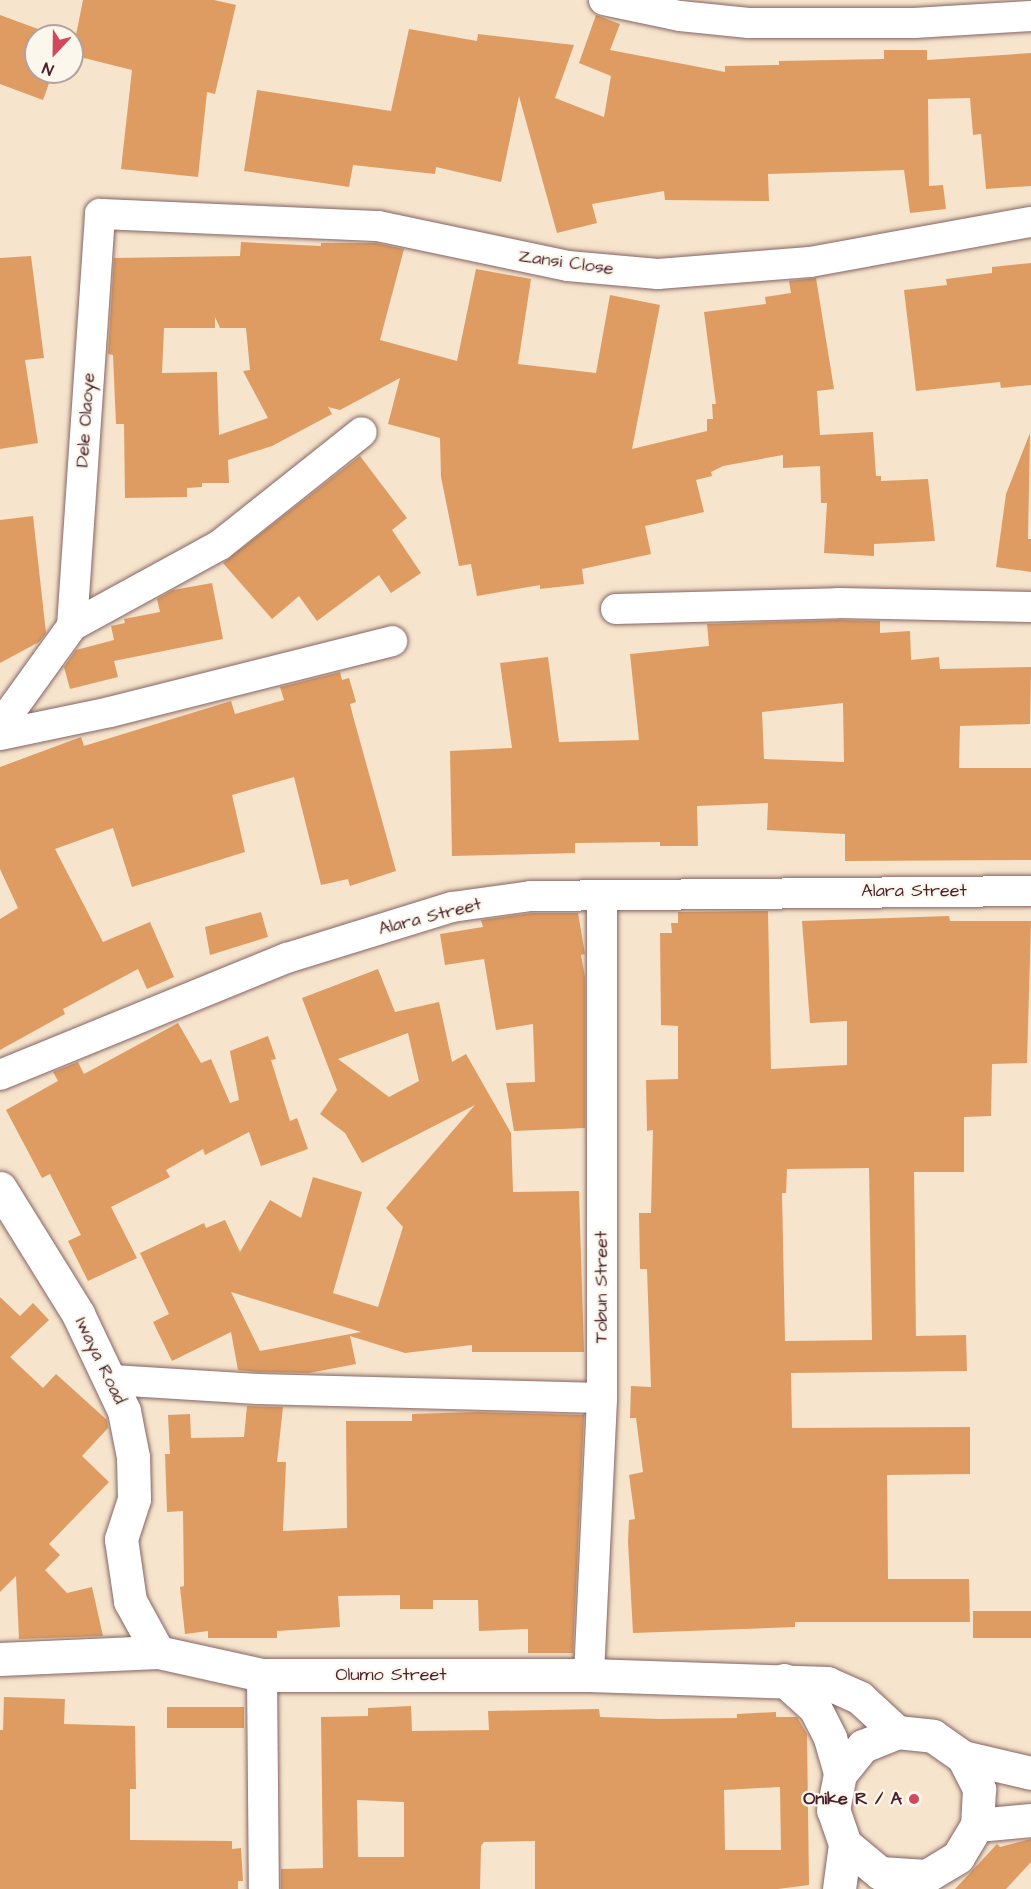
<!DOCTYPE html>
<html>
<head>
<meta charset="utf-8">
<style>
	body { margin:0 }
	#map { position:relative; width:1031px; height:1889px; overflow:hidden; background:#f6e4cc; font-family:"Architects Daughter",sans-serif }
	div>[style] { position:absolute }
	[style*='--x'] { left:calc(var(--x)*1px); top:calc(var(--y)*1px); width:calc(var(--w)*1px); rotate:calc(var(--a)*1deg) }
	.building>* { inset:0; background:#de9c62 }
	.roads { filter:drop-shadow(0 0 2px #866463) drop-shadow(0 0 2px #866463) }
	.minor>* { height:30px; margin:-15px; padding:0 15px; transform-origin:15px; border-radius:15px; background:#fff }
	.tertiary>* { height:33px; margin:-16.5px; padding:0 16.5px; transform-origin:16.5px; border-radius:16.5px; background:#fff }
	.dots>* { width:16px; height:16px; translate:-50% -50%; box-sizing:border-box; border:3px solid #fbf7ec; border-radius:50% }
	span { translate:-50% -50%; white-space:nowrap; text-align:center; line-height:1.15; -webkit-text-stroke:4.5px #fbf7ec; paint-order:stroke }
	.street-label { font-size:18px; color:#4a1f2b }
	.poi-label { font-size:18px; color:#4a1f2b; font-weight:700 }
	.right { translate:-100% -50%; text-align:right }
	.north { position:absolute; left:24px; top:24px; width:60px; height:60px; box-sizing:border-box; background:#fbf7ec; border:2px solid #b4a19f; border-radius:50%; rotate:202deg; font-size:16px; font-weight:700; line-height:24px; text-align:center; color:#4a1f2b }
	.north::after { content:''; display:block; margin:auto; width:21px; height:27px; background:#d1495b; clip-path:polygon(50% 0,100% 100%,50% 72%,0 100%) }
</style>
</head>
<body>
<div id="map">
	<div class="building">
		<i style="clip-path:polygon(83px 0,214px 0,236px 5px,215px 94px,207px 92px,198px 177px,121px 169px,132px 70px,72px 55px)"></i>
		<i style="clip-path:polygon(0 15px,57px 36px,36px 36px,36px 72px,53px 72px,43px 100px,0 84px)"></i>
		<i style="clip-path:polygon(596px 15px,620px 24px,610px 50px,725px 72px,725px 66px,779px 65px,779px 61px,884px 59px,884px 50px,927px 50px,927px 60px,1031px 53px,1031px 186px,986px 189px,981px 134px,973px 135px,970px 98px,928px 99px,929px 186px,943px 185px,946px 209px,910px 213px,904px 170px,768px 174px,769px 201px,665px 200px,664px 191px,592px 204px,597px 223px,557px 233px,519px 96px,501px 182px,436px 167px,435px 174px,353px 165px,349px 187px,244px 171px,257px 90px,391px 111px,409px 29px,477px 41px,478px 34px,574px 45px,555px 98px,604px 117px,611px 76px,579px 63px)"></i>
		<i style="clip-path:polygon(evenodd,241px 242px,321px 246px,321px 243px,376px 243px,404px 249px,380px 340px,457px 361px,476px 269px,531px 279px,518px 364px,596px 373px,610px 295px,660px 305px,632px 449px,707px 431px,707px 419px,713px 419px,712px 404px,716px 404px,704px 312px,766px 304px,765px 297px,791px 293px,789px 281px,816px 278px,834px 389px,817px 391px,820px 435px,873px 432px,876px 476px,881px 476px,881px 481px,928px 479px,935px 541px,874px 544px,874px 556px,824px 553px,827px 503px,821px 503px,820px 466px,783px 468px,783px 455px,723px 466px,711px 472px,712px 476px,696px 480px,704px 512px,645px 526px,651px 554px,582px 569px,584px 584px,540px 589px,540px 585px,477px 596px,471px 564px,459px 566px,441px 477px,440px 438px,388px 424px,400px 378px,340px 410px,328px 407px,332px 414px,272px 446px,228px 460px,229px 483px,202px 483px,202px 487px,187px 488px,187px 497px,125px 498px,124px 424px,116px 424px,113px 355px,108px 354px,114px 258px,240px 256px,241px 242px,215px 317px,220px 328px,246px 328px,250px 370px,243px 371px,268px 418px,219px 435px,217px 372px,162px 373px,164px 328px,215px 328px,215px 317px)"></i>
		<i style="clip-path:polygon(31px 256px,44px 358px,25px 360px,38px 443px,0 449px,0 258px)"></i>
		<i style="clip-path:polygon(1031px 263px,1031px 385px,1001px 388px,1000px 382px,916px 391px,904px 290px,947px 285px,946px 279px,992px 273px,992px 267px)"></i>
		<i style="clip-path:polygon(1030px 433px,1028px 539px,1031px 539px,1031px 572px,996px 567px,1006px 494px)"></i>
		<i style="clip-path:polygon(360px 456px,407px 518px,392px 530px,421px 573px,391px 593px,379px 575px,317px 621px,299px 596px,272px 619px,223px 563px)"></i>
		<i style="clip-path:polygon(33px 516px,46px 633px,39px 642px,0 663px,0 520px)"></i>
		<i style="clip-path:polygon(212px 583px,223px 639px,114px 661px,118px 677px,70px 689px,64px 667px,76px 650px,114px 640px,111px 626px,125px 623px,124px 619px,160px 612px,157px 599px,173px 590px)"></i>
		<i style="clip-path:polygon(evenodd,838px 620px,880px 621px,880px 633px,910px 631px,911px 660px,939px 657px,940px 669px,1031px 667px,1030px 724px,960px 726px,959px 768px,1031px 768px,1031px 860px,845px 861px,845px 834px,767px 830px,768px 803px,697px 806px,698px 846px,660px 846px,660px 842px,575px 843px,575px 853px,452px 856px,450px 751px,512px 748px,500px 663px,548px 657px,559px 742px,639px 740px,630px 654px,709px 646px,707px 624px,838px 620px,843px 703px,844px 762px,764px 759px,762px 712px,843px 703px)"></i>
		<i style="clip-path:polygon(340px 672px,342px 680px,349px 678px,356px 702px,350px 704px,353px 716px,396px 871px,350px 886px,348px 879px,321px 885px,294px 777px,232px 795px,245px 852px,132px 887px,113px 828px,55px 849px,103px 942px,150px 922px,174px 977px,147px 989px,138px 969px,63px 1009px,65px 1014px,0 1050px,0 919px,18px 908px,0 869px,0 767px,81px 737px,84px 746px,231px 701px,235px 714px,284px 700px,280px 687px)"></i>
		<i style="clip-path:polygon(evenodd,768px 911px,771px 1069px,847px 1065px,847px 1021px,810px 1023px,802px 921px,949px 916px,950px 921px,1031px 921px,1027px 1063px,992px 1064px,991px 1116px,964px 1117px,964px 1172px,914px 1172px,916px 1336px,966px 1335px,967px 1371px,791px 1373px,792px 1428px,970px 1427px,970px 1474px,887px 1475px,888px 1579px,969px 1579px,970px 1622px,795px 1622px,795px 1627px,633px 1633px,628px 1542px,629px 1520px,635px 1519px,629px 1475px,643px 1472px,636px 1418px,630px 1418px,631px 1386px,651px 1387px,647px 1269px,640px 1269px,639px 1213px,651px 1213px,653px 1130px,647px 1131px,646px 1080px,678px 1079px,678px 1026px,661px 1025px,660px 933px,672px 933px,671px 923px,678px 923px,678px 912px,768px 911px,869px 1168px,872px 1340px,785px 1341px,782px 1193px,786px 1193px,787px 1169px,869px 1168px)"></i>
		<i style="clip-path:polygon(261px 912px,268px 937px,210px 955px,205px 927px)"></i>
		<i style="clip-path:polygon(532px 913px,578px 913px,585px 954px,581px 955px,585px 977px,585px 1128px,514px 1131px,506px 1083px,535px 1082px,533px 1024px,496px 1030px,484px 959px,445px 965px,440px 934px,483px 927px,481px 920px)"></i>
		<i style="clip-path:polygon(evenodd,378px 969px,395px 1012px,439px 1002px,452px 1062px,466px 1054px,511px 1133px,513px 1192px,579px 1191px,584px 1352px,472px 1352px,472px 1345px,405px 1353px,350px 1336px,356px 1364px,309px 1373px,259px 1372px,238px 1370px,231px 1332px,172px 1361px,153px 1322px,169px 1314px,140px 1253px,204px 1223px,206px 1228px,225px 1220px,240px 1252px,270px 1200px,301px 1218px,313px 1177px,362px 1192px,333px 1293px,378px 1307px,403px 1227px,386px 1208px,475px 1105px,362px 1163px,345px 1133px,320px 1114px,337px 1090px,302px 998px,378px 969px,408px 1033px,419px 1081px,389px 1097px,338px 1059px,408px 1033px,378px 969px,231px 1292px,361px 1332px,260px 1351px,231px 1292px)"></i>
		<i style="clip-path:polygon(178px 1023px,201px 1063px,211px 1059px,230px 1103px,239px 1100px,230px 1051px,268px 1036px,276px 1059px,271px 1060px,290px 1121px,297px 1118px,308px 1149px,261px 1166px,249px 1132px,205px 1155px,203px 1149px,166px 1170px,170px 1177px,111px 1207px,137px 1258px,88px 1281px,68px 1241px,81px 1235px,50px 1174px,42px 1178px,6px 1110px,58px 1081px,53px 1072px,78px 1062px,84px 1074px)"></i>
		<i style="clip-path:polygon(0 1297px,20px 1316px,33px 1303px,49px 1320px,10px 1357px,43px 1388px,56px 1374px,107px 1420px,108px 1428px,82px 1456px,109px 1482px,49px 1544px,60px 1555px,45px 1570px,67px 1593px,92px 1587px,103px 1636px,19px 1639px,16px 1576px,0 1592px)"></i>
		<i style="clip-path:polygon(247px 1406px,283px 1407px,277px 1462px,286px 1462px,283px 1531px,347px 1528px,346px 1421px,412px 1421px,412px 1414px,478px 1412px,584px 1415px,573px 1653px,528px 1653px,528px 1629px,479px 1631px,478px 1600px,433px 1600px,433px 1609px,400px 1609px,400px 1595px,338px 1596px,340px 1627px,277px 1631px,277px 1638px,208px 1638px,208px 1631px,185px 1634px,180px 1587px,184px 1586px,183px 1511px,167px 1512px,165px 1454px,170px 1454px,168px 1415px,190px 1414px,191px 1438px,244px 1437px)"></i>
		<i style="clip-path:polygon(973px 1611px,1031px 1611px,1031px 1638px,973px 1638px)"></i>
		<i style="clip-path:polygon(4px 1697px,65px 1699px,64px 1724px,135px 1726px,136px 1789px,130px 1789px,130px 1840px,232px 1841px,232px 1849px,241px 1848px,243px 1881px,238px 1881px,238px 1889px,0 1889px,0 1730px,3px 1730px)"></i>
		<i style="clip-path:polygon(evenodd,411px 1706px,412px 1731px,489px 1730px,488px 1711px,599px 1709px,600px 1717px,660px 1719px,737px 1718px,737px 1714px,776px 1712px,776px 1717px,797px 1717px,807px 1734px,809px 1885px,778px 1889px,535px 1889px,535px 1841px,484px 1842px,481px 1846px,480px 1889px,281px 1889px,281px 1869px,323px 1868px,321px 1717px,368px 1716px,368px 1708px,411px 1706px,780px 1787px,781px 1850px,725px 1850px,724px 1790px,780px 1787px,411px 1706px,357px 1800px,404px 1802px,404px 1857px,358px 1857px,357px 1800px)"></i>
		<i style="clip-path:polygon(167px 1707px,244px 1707px,244px 1728px,167px 1728px)"></i>
		<i style="clip-path:polygon(1031px 1839px,1031px 1862px,1006px 1889px,955px 1889px,997px 1844px,1000px 1847px)"></i>
	</div>
	<div class="roads">
		<div class="minor">
			<i style="--x:604;--y:0;--w:78;--a:11.9"></i>
			<i style="--x:680;--y:16;--w:69;--a:5.8"></i>
			<i style="--x:749;--y:23;--w:165;--a:0"></i>
			<i style="--x:914;--y:23;--w:117;--a:-3.4"></i>
			<i style="--x:616;--y:609;--w:222;--a:-1.5"></i>
			<i style="--x:838;--y:603;--w:193;--a:1.2"></i>
			<i style="--x:72;--y:626;--w:413;--a:-86.1"></i>
			<i style="--x:100;--y:214;--w:278;--a:2.5"></i>
			<i style="--x:378;--y:226;--w:194;--a:11.9"></i>
			<i style="--x:568;--y:266;--w:90;--a:5.1"></i>
			<i style="--x:658;--y:274;--w:152;--a:-4.5"></i>
			<i style="--x:810;--y:262;--w:225;--a:-10.3"></i>
			<i style="--x:0;--y:726;--w:123;--a:-54.2"></i>
			<i style="--x:72;--y:626;--w:169;--a:-28.7"></i>
			<i style="--x:220;--y:545;--w:181;--a:-38.5"></i>
			<i style="--x:0;--y:735;--w:112;--a:-11.8"></i>
			<i style="--x:110;--y:712;--w:291;--a:-14.1"></i>
			<i style="--x:0;--y:1075;--w:310;--a:-22.2"></i>
			<i style="--x:287;--y:958;--w:173;--a:-17.2"></i>
			<i style="--x:452;--y:907;--w:80;--a:-7.9"></i>
			<i style="--x:531;--y:896;--w:500;--a:-0.57"></i>
			<i style="--x:112;--y:1380;--w:146;--a:3.5"></i>
			<i style="--x:258;--y:1389;--w:344;--a:1.5"></i>
			<i style="--x:262;--y:1675;--w:214;--a:89.5"></i>
			<i style="--x:589;--y:1675;--w:277;--a:-87.3"></i>
			<i style="--x:602;--y:1398;--w:500;--a:-90"></i>
		</div>
		<div class="tertiary">
			<i style="--x:0;--y:1188;--w:148;--a:58.2"></i>
			<i style="--x:78;--y:1314;--w:107;--a:64.6"></i>
			<i style="--x:124;--y:1411;--w:47;--a:78.9"></i>
			<i style="--x:133;--y:1457;--w:42;--a:88.6"></i>
			<i style="--x:134;--y:1499;--w:42;--a:108"></i>
			<i style="--x:121;--y:1539;--w:63;--a:81.7"></i>
			<i style="--x:130;--y:1601;--w:58;--a:61.2"></i>
			<i style="--x:0;--y:1659;--w:158;--a:-2.5"></i>
			<i style="--x:158;--y:1652;--w:107;--a:12.5"></i>
			<i style="--x:262;--y:1675;--w:327;--a:0"></i>
			<i style="--x:589;--y:1675;--w:238;--a:1.9"></i>
			<i style="--x:827;--y:1683;--w:36;--a:24"></i>
			<i style="--x:860;--y:1698;--w:50;--a:42.6"></i>
			<i style="--x:897;--y:1732;--w:36;--a:6"></i>
			<i style="--x:933;--y:1736;--w:37;--a:35"></i>
			<i style="--x:963;--y:1757;--w:36;--a:63"></i>
			<i style="--x:979;--y:1789;--w:36;--a:93"></i>
			<i style="--x:977;--y:1825;--w:37;--a:121"></i>
			<i style="--x:958;--y:1857;--w:37;--a:149"></i>
			<i style="--x:926;--y:1876;--w:46;--a:-176.3"></i>
			<i style="--x:880;--y:1873;--w:45;--a:-140.4"></i>
			<i style="--x:845;--y:1844;--w:36;--a:-109"></i>
			<i style="--x:833;--y:1810;--w:37;--a:-79"></i>
			<i style="--x:840;--y:1774;--w:36;--a:-51"></i>
			<i style="--x:863;--y:1746;--w:37;--a:-22"></i>
			<i style="--x:784;--y:1680;--w:42;--a:42.1"></i>
			<i style="--x:815;--y:1708;--w:34;--a:63"></i>
			<i style="--x:830;--y:1738;--w:37;--a:74"></i>
			<i style="--x:963;--y:1757;--w:70;--a:13.2"></i>
			<i style="--x:977;--y:1825;--w:54;--a:-5.3"></i>
			<i style="--x:839;--y:1889;--w:45;--a:-82.4"></i>
		</div>
	</div>
	<div class="dots">
		<i style="left:914px;top:1799px;background:#d1495b"></i>
	</div>
	<div class="street-label">
		<span style="left:566px;top:263px;rotate:8deg">Zansi Close</span>
		<span style="left:86px;top:420px;rotate:-86deg">Dele Olaoye</span>
		<span style="left:914px;top:891px">Alara Street</span>
		<span style="left:430px;top:917px;rotate:-14deg">Alara Street</span>
		<span style="left:602px;top:1287px;rotate:-90deg">Tobun Street</span>
		<span style="left:100px;top:1361px;rotate:64deg">Iwaya Road</span>
		<span style="left:391px;top:1675px">Olumo Street</span>
	</div>
	<div class="poi-label">
		<span class="right" style="left:902px;top:1799px">Onike R / A</span>
	</div>
	<div class="north">N</div>
</div>
</body>
</html>
